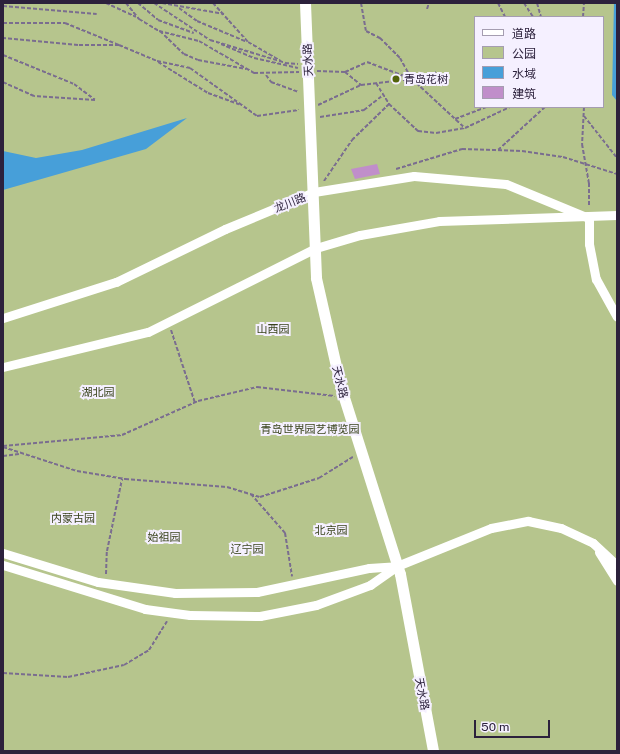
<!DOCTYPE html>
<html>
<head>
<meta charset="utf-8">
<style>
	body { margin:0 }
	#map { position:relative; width:620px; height:754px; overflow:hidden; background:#d8caf4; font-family:"Public Sans","Noto Sans SC",sans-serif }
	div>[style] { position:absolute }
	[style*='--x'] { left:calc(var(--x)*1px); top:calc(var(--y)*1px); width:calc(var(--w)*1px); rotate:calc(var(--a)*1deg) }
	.green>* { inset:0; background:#b6c58d }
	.water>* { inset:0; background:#479fd9 }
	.building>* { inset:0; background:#c08eca }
	.path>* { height:2px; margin-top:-1px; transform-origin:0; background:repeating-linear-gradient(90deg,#7a6d8f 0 4px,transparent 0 6px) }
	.minor>* { height:9px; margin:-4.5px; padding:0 4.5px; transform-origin:4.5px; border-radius:4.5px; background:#fff }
	.tertiary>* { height:11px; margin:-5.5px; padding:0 5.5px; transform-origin:5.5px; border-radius:5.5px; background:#fff }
	.dots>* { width:11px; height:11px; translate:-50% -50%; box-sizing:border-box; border:2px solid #f5f0ff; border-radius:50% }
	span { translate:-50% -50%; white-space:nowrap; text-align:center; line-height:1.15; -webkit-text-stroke:4px #f5f0ff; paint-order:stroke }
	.street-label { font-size:11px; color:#2c213c }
	.poi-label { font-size:11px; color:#2c213c }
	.left { translate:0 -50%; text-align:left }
	.park-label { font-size:11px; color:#39431c }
	.frame { position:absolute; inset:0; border:4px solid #2c213c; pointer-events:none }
	.legend { position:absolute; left:474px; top:16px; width:130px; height:92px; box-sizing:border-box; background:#f5f0ff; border:1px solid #a59db1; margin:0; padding:5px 7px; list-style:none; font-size:12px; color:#2c213c }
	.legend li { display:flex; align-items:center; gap:8px; height:20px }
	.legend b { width:20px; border:1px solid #a59db1 }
	.scale { position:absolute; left:474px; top:720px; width:76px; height:18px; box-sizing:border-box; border:2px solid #2c213c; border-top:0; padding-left:5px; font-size:12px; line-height:14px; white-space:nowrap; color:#2c213c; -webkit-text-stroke:3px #f5f0ff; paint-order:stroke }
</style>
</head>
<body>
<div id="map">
	<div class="green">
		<i style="clip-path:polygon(evenodd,3px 3px,617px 3px,617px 751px,3px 751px,3px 3px,475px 17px,603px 17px,603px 107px,475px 107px,475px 17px)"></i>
	</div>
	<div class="water">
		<i style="clip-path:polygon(614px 3px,617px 3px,617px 101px,612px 95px)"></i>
		<i style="clip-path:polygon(187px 118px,146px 149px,3px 190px,3px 151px,36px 158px,82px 150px)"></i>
	</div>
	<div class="building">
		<i style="clip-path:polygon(377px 164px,380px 174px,355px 179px,351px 169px)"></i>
	</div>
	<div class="path">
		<i style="--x:106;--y:3;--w:33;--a:25"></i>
		<i style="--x:126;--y:3;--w:21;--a:51"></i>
		<i style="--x:139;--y:19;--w:23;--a:31"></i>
		<i style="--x:159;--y:31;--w:41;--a:14"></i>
		<i style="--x:199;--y:41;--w:64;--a:30.2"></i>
		<i style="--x:254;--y:73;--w:45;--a:-1.3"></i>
		<i style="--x:138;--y:3;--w:26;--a:40"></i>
		<i style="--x:158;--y:20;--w:38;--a:20"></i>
		<i style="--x:154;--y:3;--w:67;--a:33.5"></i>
		<i style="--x:210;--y:40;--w:79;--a:16.8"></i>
		<i style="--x:162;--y:3;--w:63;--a:10.1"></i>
		<i style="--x:213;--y:3;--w:52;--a:48.1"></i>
		<i style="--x:248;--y:42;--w:38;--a:30"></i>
		<i style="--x:361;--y:3;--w:28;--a:80"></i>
		<i style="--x:366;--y:31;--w:16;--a:27"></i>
		<i style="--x:380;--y:38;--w:28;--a:45"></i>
		<i style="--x:400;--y:58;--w:23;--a:61"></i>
		<i style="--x:498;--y:3;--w:16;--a:63"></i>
		<i style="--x:524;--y:3;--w:17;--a:57"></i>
		<i style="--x:537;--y:3;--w:15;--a:74"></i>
		<i style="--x:3;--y:6;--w:94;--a:4.9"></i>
		<i style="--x:179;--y:8;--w:22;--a:36"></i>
		<i style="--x:197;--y:21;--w:54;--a:22.8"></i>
		<i style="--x:427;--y:9;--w:6;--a:-72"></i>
		<i style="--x:583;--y:17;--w:14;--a:-86"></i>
		<i style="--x:3;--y:23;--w:62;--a:0"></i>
		<i style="--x:65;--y:23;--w:58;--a:22.2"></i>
		<i style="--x:119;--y:45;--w:41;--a:180"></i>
		<i style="--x:78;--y:45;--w:75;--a:-174.7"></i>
		<i style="--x:160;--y:31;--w:33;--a:44"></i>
		<i style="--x:184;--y:54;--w:15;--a:23"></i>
		<i style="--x:198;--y:60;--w:49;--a:10.6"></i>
		<i style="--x:221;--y:44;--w:36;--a:23"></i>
		<i style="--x:254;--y:58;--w:45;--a:12.8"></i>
		<i style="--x:119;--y:45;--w:41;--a:22.8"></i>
		<i style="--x:157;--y:61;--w:34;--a:12"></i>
		<i style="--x:190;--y:68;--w:82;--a:35.6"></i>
		<i style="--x:257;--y:116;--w:42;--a:-8.1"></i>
		<i style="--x:3;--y:55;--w:77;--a:22.2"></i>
		<i style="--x:74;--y:84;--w:26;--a:37"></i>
		<i style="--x:95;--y:100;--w:61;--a:-176.2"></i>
		<i style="--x:34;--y:96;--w:34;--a:-156"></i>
		<i style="--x:158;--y:62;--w:59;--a:31.8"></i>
		<i style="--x:208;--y:93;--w:33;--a:20"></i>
		<i style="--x:285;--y:63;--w:13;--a:4"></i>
		<i style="--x:317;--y:71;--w:28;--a:2"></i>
		<i style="--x:345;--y:72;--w:24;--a:-24"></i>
		<i style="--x:367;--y:62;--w:48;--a:20.7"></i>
		<i style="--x:412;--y:79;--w:25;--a:-16"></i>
		<i style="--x:345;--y:72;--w:21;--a:39"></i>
		<i style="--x:266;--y:75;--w:9;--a:54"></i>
		<i style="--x:271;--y:82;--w:29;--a:20"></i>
		<i style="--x:376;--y:83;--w:25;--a:58"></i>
		<i style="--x:318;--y:105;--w:47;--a:-24.9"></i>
		<i style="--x:361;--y:85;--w:51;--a:-6.7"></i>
		<i style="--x:412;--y:79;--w:72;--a:42.8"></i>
		<i style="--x:584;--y:107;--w:37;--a:93"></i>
		<i style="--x:582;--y:144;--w:40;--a:80"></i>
		<i style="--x:589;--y:183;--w:24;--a:90"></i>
		<i style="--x:584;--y:116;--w:53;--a:51.8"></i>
		<i style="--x:320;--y:117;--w:45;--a:-9"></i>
		<i style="--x:364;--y:110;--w:24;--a:-38"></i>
		<i style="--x:455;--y:119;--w:34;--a:-21"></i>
		<i style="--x:498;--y:150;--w:64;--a:-42.5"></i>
		<i style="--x:396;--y:169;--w:69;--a:-16.9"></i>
		<i style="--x:462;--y:149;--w:60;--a:1.9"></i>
		<i style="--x:522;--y:151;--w:41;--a:8.3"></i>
		<i style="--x:563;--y:157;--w:57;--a:17.5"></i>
		<i style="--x:324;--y:181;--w:50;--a:-55.7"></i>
		<i style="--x:352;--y:140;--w:52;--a:-44.2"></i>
		<i style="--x:389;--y:104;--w:40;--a:43"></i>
		<i style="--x:418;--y:131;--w:18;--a:6"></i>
		<i style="--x:436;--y:133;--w:29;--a:-10"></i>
		<i style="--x:465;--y:128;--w:50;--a:-25"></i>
		<i style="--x:171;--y:330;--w:77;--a:71.8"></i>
		<i style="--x:3;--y:446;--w:120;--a:-5.3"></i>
		<i style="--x:122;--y:435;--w:83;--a:-24.1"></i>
		<i style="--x:198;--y:401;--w:61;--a:-13.3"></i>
		<i style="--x:257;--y:387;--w:78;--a:6.7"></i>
		<i style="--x:3;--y:447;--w:78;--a:18"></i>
		<i style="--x:77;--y:471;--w:49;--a:9.5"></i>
		<i style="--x:125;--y:479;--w:102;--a:4.5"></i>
		<i style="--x:227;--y:487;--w:34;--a:17"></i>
		<i style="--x:260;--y:497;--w:62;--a:-17.9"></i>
		<i style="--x:319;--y:478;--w:40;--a:-32"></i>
		<i style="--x:3;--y:456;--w:16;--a:-7"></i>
		<i style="--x:251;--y:494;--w:52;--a:48.9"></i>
		<i style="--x:285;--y:533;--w:44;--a:80.8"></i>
		<i style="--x:106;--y:574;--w:23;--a:-88"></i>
		<i style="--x:107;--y:551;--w:74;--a:-78.2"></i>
		<i style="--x:3;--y:673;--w:65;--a:3.5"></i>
		<i style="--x:68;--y:677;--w:57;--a:-12.1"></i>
		<i style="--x:124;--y:665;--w:29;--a:-31"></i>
		<i style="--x:149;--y:650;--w:34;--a:-58"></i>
	</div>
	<div class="minor">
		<i style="--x:589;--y:218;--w:26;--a:90"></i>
		<i style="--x:589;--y:244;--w:36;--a:79"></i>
		<i style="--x:596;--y:279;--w:43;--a:61.1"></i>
		<i style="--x:3;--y:318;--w:119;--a:-17.7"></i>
		<i style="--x:116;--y:282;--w:121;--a:-25.9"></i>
		<i style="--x:225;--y:229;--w:96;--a:-22.6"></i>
		<i style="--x:314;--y:192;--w:101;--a:-9.1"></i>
		<i style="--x:414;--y:176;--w:92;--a:5"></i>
		<i style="--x:506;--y:184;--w:87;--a:22.4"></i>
		<i style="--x:3;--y:367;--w:149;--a:-13.6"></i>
		<i style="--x:148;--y:332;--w:188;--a:-26.6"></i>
		<i style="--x:316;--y:248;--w:46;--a:-16.5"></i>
		<i style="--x:360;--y:235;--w:80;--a:-10"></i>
		<i style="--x:439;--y:221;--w:178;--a:-1.9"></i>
		<i style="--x:599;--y:552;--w:34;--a:58"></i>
		<i style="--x:3;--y:553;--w:99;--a:17"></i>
		<i style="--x:98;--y:582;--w:78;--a:8.1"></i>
		<i style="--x:175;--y:593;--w:82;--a:-0.7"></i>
		<i style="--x:257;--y:592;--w:115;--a:-12.1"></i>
		<i style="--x:369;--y:568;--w:27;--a:-4"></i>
		<i style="--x:3;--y:565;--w:149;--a:17.2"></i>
		<i style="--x:145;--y:609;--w:45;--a:7.6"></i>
		<i style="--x:190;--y:615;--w:70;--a:0.8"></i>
		<i style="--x:260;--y:616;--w:57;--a:-11.1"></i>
		<i style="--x:316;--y:605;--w:58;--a:-20.3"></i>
		<i style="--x:370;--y:585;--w:33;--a:-35"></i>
		<i style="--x:397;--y:566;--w:101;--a:-22"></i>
		<i style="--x:491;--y:528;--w:38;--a:-11"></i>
		<i style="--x:528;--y:521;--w:34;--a:12"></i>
		<i style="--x:561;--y:528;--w:35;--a:25"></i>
		<i style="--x:593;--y:543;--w:33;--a:43"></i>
	</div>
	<div class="tertiary">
		<i style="--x:305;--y:3;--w:275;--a:87.7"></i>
		<i style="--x:316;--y:278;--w:113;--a:77.2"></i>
		<i style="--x:341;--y:388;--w:195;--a:72.4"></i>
		<i style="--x:400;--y:574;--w:180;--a:79.4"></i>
	</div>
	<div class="dots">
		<i style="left:396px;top:79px;background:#53640b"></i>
	</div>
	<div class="street-label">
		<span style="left:308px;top:60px;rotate:-93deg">天水路</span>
		<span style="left:290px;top:203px;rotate:-22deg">龙川路</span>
		<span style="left:340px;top:382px;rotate:76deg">天水路</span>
		<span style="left:422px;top:694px;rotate:79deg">天水路</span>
	</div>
	<div class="poi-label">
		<span class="left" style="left:404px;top:79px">青岛花树</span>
	</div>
	<div class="park-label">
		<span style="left:273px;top:329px">山西园</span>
		<span style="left:98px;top:392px">湖北园</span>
		<span style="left:310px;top:429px">青岛世界园艺博览园</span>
		<span style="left:73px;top:518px">内蒙古园</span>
		<span style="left:331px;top:530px">北京园</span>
		<span style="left:164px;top:537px">始祖园</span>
		<span style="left:247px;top:549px">辽宁园</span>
	</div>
	<div class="frame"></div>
	<ul class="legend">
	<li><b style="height:5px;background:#fff"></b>道路</li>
	<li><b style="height:11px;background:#b6c58d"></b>公园</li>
	<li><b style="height:11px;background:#479fd9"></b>水域</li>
	<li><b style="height:11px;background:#c08eca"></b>建筑</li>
	</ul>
	<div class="scale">50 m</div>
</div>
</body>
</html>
